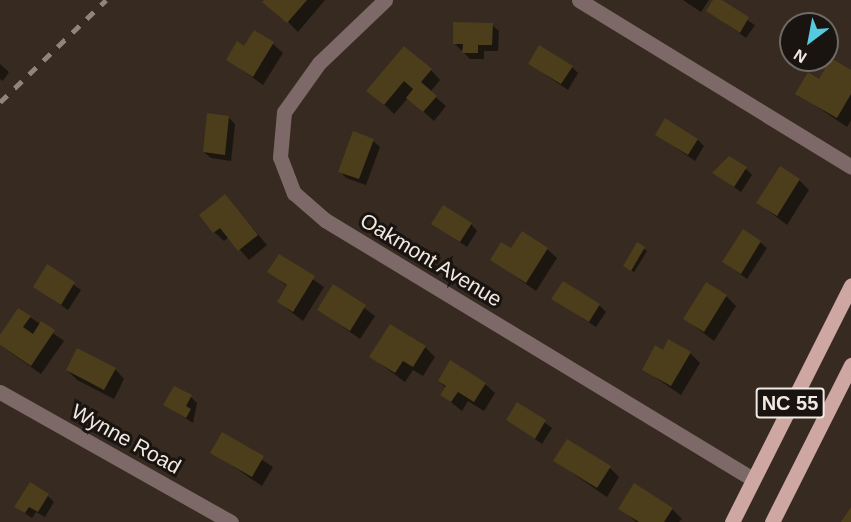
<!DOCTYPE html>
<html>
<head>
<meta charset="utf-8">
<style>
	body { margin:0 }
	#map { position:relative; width:851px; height:522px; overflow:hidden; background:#362a21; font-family:Helvetica,sans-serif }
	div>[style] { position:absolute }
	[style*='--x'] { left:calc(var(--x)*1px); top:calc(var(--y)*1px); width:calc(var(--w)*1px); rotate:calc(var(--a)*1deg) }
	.shadow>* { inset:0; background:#0007 }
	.building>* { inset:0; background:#4c3e1a }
	.street>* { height:15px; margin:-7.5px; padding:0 7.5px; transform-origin:7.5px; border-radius:7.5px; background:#7d6a68 }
	.primary>* { height:15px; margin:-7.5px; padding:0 7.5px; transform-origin:7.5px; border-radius:7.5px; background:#cea6a2 }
	.rail>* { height:4.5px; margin-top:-2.25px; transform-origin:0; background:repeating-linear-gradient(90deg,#8f857d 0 10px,transparent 0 20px) }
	span { translate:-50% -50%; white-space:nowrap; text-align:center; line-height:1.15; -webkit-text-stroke:6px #191410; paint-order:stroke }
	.shield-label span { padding:2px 4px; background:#191410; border:2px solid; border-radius:4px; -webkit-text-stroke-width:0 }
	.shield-label { font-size:20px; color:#f1e9e3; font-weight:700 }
	.street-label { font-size:21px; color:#f1e9e3 }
	.north { position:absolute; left:779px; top:12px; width:60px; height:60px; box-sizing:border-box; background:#191410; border:2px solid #6f6964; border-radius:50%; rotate:212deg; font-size:16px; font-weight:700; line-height:24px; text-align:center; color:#f1e9e3 }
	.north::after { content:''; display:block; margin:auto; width:21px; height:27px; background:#55cade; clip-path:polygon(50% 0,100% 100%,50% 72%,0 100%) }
</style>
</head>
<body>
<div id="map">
	<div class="shadow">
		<i style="clip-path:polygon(266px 0,325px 0,298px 32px)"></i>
		<i style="clip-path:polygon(683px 0,709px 0,701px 12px)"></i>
		<i style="clip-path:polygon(715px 0,755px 25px,746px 38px,708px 11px)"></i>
		<i style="clip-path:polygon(492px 25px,499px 31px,498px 51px,484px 51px,484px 59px,470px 59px,454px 43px)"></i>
		<i style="clip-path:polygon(273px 44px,283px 53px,263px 85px,228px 60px,245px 48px)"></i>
		<i style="clip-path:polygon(0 64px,9px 72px,3px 81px,0 79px)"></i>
		<i style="clip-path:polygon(530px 64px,572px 67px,578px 73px,568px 90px)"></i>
		<i style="clip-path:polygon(431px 70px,440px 80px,430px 92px,446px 106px,434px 121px,408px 98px,394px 114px,369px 90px)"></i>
		<i style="clip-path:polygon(851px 72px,851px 120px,847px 127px,797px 93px,819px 81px)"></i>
		<i style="clip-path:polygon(228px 117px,235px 124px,231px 161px,211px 158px,204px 152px)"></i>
		<i style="clip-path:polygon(656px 134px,698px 140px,704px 146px,695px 161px)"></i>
		<i style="clip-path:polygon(373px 141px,380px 147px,366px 185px,346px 178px,340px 171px)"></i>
		<i style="clip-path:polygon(746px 169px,752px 175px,741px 192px,714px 173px)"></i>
		<i style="clip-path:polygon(799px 180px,809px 190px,787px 225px,758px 203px)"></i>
		<i style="clip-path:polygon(225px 196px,267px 245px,249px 260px,229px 237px,224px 241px,214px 232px)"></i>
		<i style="clip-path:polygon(433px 224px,471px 224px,477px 231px,467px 247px)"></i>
		<i style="clip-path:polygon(760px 242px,767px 248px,747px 279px,724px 262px)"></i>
		<i style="clip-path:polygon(638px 245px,647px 251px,634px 272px,627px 268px)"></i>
		<i style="clip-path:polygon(547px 249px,557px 258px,536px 291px,492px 260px)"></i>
		<i style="clip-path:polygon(279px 256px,324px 287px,303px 321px,278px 302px,288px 287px,269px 272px)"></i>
		<i style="clip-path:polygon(47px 266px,81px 290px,68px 310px,35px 287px)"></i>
		<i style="clip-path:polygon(334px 286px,375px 316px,360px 339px,319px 310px)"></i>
		<i style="clip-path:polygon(726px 296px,736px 306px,714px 341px,685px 319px)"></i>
		<i style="clip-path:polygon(553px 299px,599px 305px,606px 312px,596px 327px)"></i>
		<i style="clip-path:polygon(30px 317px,64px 341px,41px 374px,0 345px,0 337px)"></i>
		<i style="clip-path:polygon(425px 347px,435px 357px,423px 376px,413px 370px,405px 382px,371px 357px)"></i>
		<i style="clip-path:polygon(663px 352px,690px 353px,700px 363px,681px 395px,643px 369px)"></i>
		<i style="clip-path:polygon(115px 369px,124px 379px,114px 399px,77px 380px,67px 370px)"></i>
		<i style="clip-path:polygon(439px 381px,485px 384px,495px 393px,484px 411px,468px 401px,462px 411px,442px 395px,446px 388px)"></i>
		<i style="clip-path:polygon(191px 397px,197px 403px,193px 423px,165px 405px)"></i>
		<i style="clip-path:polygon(518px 404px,552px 428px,542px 444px,508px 420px)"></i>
		<i style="clip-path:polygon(222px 434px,273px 467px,262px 486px,212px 452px)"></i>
		<i style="clip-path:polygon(555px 461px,610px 468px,619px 477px,607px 497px)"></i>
		<i style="clip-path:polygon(48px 496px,54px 502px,45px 517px,36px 512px,32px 518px,16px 507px)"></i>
		<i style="clip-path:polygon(620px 508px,672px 509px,682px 519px,679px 522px,636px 522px)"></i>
	</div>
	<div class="building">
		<i style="clip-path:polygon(264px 0,307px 0,287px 23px,262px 2px)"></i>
		<i style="clip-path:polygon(713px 0,722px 0,749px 17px,740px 33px,706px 11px)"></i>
		<i style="clip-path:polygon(453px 22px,493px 23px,492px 45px,478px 45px,478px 53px,462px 53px,463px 44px,453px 44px)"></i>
		<i style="clip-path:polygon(254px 30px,274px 42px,253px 77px,226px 60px,237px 41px,244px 46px)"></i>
		<i style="clip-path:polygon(539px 45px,573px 66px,561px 84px,528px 64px)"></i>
		<i style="clip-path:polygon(404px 46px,432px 69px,421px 82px,437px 96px,423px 112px,406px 98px,413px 89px,404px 81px,384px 105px,366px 91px)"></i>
		<i style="clip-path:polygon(831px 58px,851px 70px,851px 94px,837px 118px,795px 94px,808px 72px,819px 79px)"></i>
		<i style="clip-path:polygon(207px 113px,229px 116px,225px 155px,203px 152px)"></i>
		<i style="clip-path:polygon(665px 118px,698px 139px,688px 155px,655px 135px)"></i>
		<i style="clip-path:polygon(353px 131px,374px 139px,359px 179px,338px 172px)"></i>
		<i style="clip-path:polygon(729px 156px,747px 167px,734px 187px,712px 173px)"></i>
		<i style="clip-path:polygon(780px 166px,800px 179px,777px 216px,756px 203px)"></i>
		<i style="clip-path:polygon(225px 194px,258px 235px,238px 251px,220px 228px,213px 233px,199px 215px)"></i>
		<i style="clip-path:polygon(443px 205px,472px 223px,460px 242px,431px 224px)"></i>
		<i style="clip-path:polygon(743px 229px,761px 241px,741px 274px,722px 262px)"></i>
		<i style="clip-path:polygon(522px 231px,548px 248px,526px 283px,490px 260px,501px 242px,511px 248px)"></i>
		<i style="clip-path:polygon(637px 242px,645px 247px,631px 271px,623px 266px)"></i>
		<i style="clip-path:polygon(279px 254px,315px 276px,293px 312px,277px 302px,287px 285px,267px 272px)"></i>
		<i style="clip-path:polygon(47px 264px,75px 282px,61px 305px,33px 287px)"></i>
		<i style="clip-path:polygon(563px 281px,600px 304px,589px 322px,551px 299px)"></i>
		<i style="clip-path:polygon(706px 282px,727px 295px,704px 332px,683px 319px)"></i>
		<i style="clip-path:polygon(333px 284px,366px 305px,350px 331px,317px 310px)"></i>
		<i style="clip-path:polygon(18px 308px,31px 316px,23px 327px,33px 334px,41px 321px,55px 330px,31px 366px,0 345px,0 335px)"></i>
		<i style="clip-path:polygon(390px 324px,426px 346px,413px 367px,403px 361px,395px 373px,369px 357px)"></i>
		<i style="clip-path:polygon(668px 339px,691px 352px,671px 386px,642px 370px,655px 345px,663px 350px)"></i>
		<i style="clip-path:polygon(77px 348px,116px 368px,104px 390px,66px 370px)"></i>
		<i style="clip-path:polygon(450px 360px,486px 383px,474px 402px,458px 392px,451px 402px,440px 395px,446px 386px,438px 381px)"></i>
		<i style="clip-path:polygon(174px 386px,192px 395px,186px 406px,191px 409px,186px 418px,163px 405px)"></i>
		<i style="clip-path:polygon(517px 402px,546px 420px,535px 439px,506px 420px)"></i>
		<i style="clip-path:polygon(222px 432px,264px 456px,252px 477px,210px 453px)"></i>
		<i style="clip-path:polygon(567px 439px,611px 466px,597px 488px,553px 461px)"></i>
		<i style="clip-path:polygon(30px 482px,49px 494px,38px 512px,29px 507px,25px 513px,14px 507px)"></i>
		<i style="clip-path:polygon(634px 483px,673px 508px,664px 522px,639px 522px,618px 509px)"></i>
		<i style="clip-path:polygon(851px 507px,851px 522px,841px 522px)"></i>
	</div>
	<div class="street">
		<i style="--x:385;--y:0;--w:91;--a:136.3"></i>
		<i style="--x:319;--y:63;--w:60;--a:125.5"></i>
		<i style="--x:284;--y:112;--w:45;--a:95.1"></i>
		<i style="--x:280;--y:157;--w:39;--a:69"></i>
		<i style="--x:294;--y:193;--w:41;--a:41.1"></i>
		<i style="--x:325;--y:220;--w:499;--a:31.2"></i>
		<i style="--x:579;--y:0;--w:319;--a:31.5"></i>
		<i style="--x:0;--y:392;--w:265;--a:29.4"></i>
	</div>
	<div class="primary">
		<i style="--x:732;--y:522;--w:265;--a:-63.3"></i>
		<i style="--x:772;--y:522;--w:176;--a:-63.3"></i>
	</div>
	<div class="rail">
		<i style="--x:0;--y:102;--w:147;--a:-43.9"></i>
	</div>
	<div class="shield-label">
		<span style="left:790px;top:403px">NC 55</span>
	</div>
	<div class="street-label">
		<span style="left:431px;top:260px;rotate:31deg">Oakmont Avenue</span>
		<span style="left:126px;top:439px;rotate:29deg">Wynne Road</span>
	</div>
	<div class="north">N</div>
</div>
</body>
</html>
